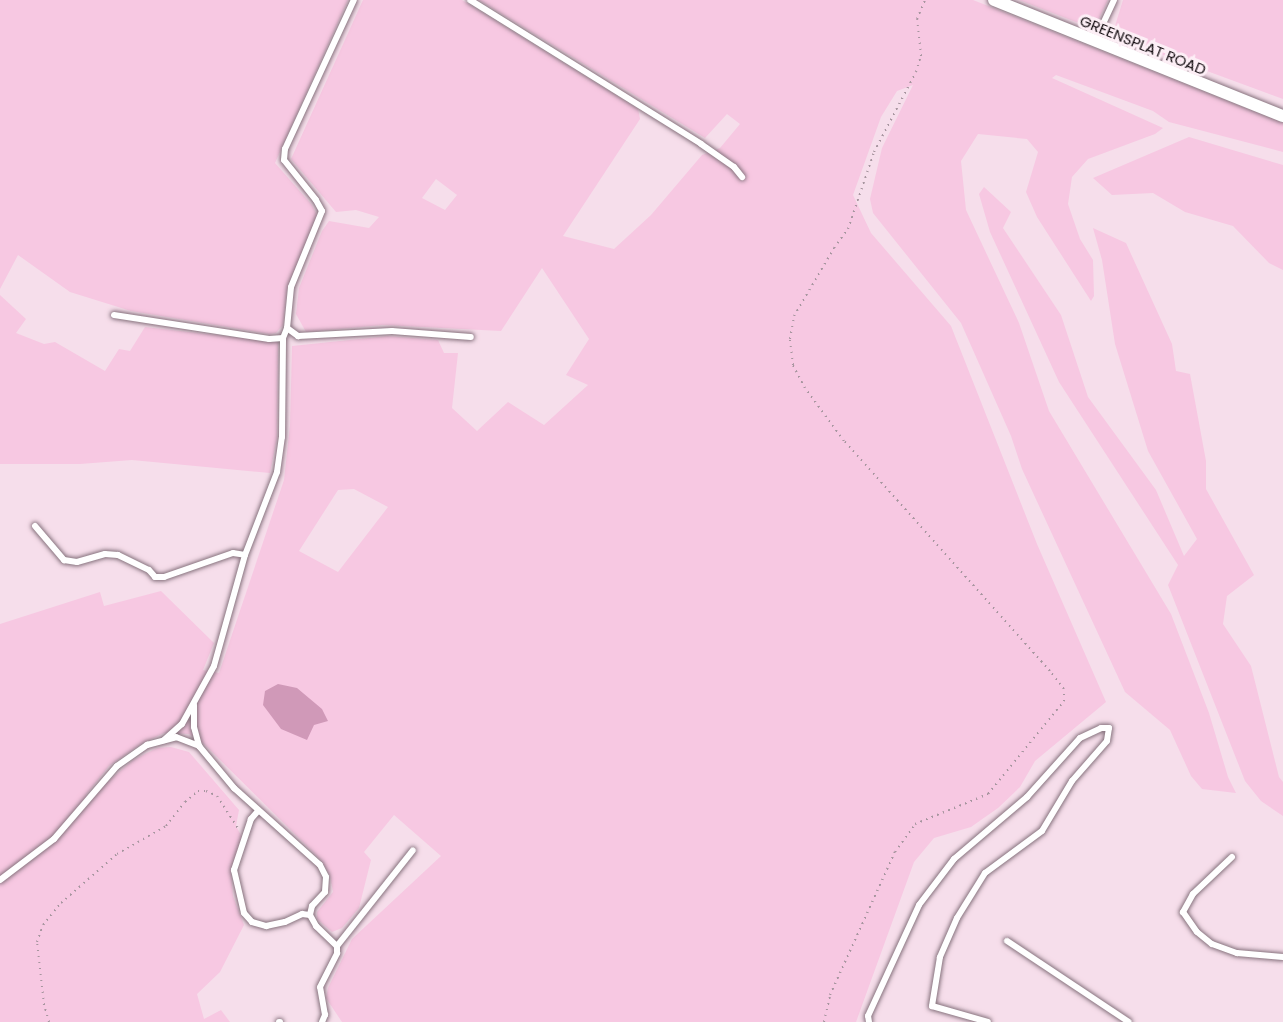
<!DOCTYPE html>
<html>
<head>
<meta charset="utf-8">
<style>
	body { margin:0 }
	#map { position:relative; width:1283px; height:1022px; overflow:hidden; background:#f6deeb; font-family:Poppins,sans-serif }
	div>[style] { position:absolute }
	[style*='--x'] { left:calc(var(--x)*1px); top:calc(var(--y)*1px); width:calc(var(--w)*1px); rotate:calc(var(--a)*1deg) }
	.green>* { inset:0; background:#f7c8e2 }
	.water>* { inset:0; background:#d099b8 }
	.path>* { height:2px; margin-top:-1px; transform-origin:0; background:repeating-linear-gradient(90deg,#a7959f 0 1.5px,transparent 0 6px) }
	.roads { filter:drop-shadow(0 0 2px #87737e) drop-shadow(0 0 2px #87737e) }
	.lane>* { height:6px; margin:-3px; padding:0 3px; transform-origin:3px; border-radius:3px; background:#fff }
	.street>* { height:12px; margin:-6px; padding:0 6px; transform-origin:6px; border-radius:6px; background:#fff }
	span { translate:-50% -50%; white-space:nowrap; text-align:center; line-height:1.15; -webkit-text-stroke:6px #fdeff6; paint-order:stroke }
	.street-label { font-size:15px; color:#140d11 }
</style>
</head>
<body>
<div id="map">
	<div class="green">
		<i style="clip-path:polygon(0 0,348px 0,275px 163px,312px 205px,318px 217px,287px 289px,283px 325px,276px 333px,269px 334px,131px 311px,70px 292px,18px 255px,0 289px)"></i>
		<i style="clip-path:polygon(evenodd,363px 0,462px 0,638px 109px,640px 119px,563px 236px,614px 249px,651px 215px,702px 155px,720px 148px,740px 124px,727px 114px,705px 138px,479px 0,973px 0,1283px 123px,1283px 152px,1169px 122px,1153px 111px,1056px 75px,1052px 78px,1163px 128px,1155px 134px,1088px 159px,1072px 177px,1068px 204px,1080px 239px,1093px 260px,1094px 296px,1091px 301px,1037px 217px,1026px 192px,1038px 152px,1027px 139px,978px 134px,961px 161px,966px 210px,1019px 323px,1049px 411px,1171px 614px,1209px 713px,1228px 777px,1236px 793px,1202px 789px,1191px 776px,1170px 730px,1125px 692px,1022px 469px,1011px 436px,961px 323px,873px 213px,870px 199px,882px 148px,913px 85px,897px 91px,881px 117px,853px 195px,871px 233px,951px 326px,1037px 544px,1106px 702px,1035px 761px,1020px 787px,998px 808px,971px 827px,934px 838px,914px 862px,856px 1022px,342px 1022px,326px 998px,328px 988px,352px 939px,441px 856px,394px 815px,364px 852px,371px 860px,359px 908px,342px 928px,332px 932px,317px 919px,317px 912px,333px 892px,330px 876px,322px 861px,203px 743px,189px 734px,164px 733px,141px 744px,109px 766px,85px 796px,96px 792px,133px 760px,157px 748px,171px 747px,189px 752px,239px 810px,236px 826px,242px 837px,231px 873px,233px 896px,244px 925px,220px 972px,197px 994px,204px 1019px,221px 1010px,230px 1022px,0 1022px,0 624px,100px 592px,104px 606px,161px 591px,214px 643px,203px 670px,219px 673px,284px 480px,290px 425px,292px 346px,388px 336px,438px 340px,444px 353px,458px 353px,452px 408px,477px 431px,508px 402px,544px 425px,588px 385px,566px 375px,589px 339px,542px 268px,501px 331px,383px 325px,306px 332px,296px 314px,299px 288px,322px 231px,329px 221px,369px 228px,379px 217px,356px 210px,336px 212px,291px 159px,363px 0,436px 179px,457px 195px,445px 210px,422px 198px,436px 179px,363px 0,354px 489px,388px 507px,338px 572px,299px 551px,338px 490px,354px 489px)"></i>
		<i style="clip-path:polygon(1019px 0,1108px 0,1094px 29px)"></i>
		<i style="clip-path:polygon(1123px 0,1283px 0,1283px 99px,1123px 40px,1117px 35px,1115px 26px)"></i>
		<i style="clip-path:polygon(1189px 137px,1283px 165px,1283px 270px,1269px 263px,1233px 226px,1185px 212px,1153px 193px,1112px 195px,1093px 178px)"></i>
		<i style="clip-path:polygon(984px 187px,1011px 212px,1003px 228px,1061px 315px,1088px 397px,1156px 490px,1184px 556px,1197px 539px,1148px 451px,1115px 344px,1102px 260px,1093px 228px,1126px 243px,1172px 344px,1176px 371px,1190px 374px,1206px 461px,1206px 489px,1254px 575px,1227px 596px,1223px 624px,1251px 666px,1279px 777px,1283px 782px,1283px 816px,1261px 801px,1245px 781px,1168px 585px,1178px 565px,1059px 382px,990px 232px,979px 194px)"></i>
		<i style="clip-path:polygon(0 295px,26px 319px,16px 333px,44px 344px,55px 342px,105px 371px,119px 349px,130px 351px,145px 327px,278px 342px,277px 438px,270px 473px,132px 460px,80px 464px,0 464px)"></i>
	</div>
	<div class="water">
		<i style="clip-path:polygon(278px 684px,297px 688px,322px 709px,328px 721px,314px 725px,307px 740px,281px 729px,263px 705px,265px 691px)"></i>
	</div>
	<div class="path">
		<i style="--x:49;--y:1022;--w:18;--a:-106"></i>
		<i style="--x:44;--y:1005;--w:63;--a:-96.3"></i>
		<i style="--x:37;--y:942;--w:18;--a:-71"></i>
		<i style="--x:43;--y:925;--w:28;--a:-51"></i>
		<i style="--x:61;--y:903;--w:74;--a:-41.2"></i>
		<i style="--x:117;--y:854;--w:56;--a:-29.7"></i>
		<i style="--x:166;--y:826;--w:31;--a:-52"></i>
		<i style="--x:185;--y:802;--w:17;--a:-40"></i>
		<i style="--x:198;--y:791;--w:8;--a:0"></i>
		<i style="--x:206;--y:791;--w:12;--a:24"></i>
		<i style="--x:217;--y:796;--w:38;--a:57"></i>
		<i style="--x:824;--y:1022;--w:28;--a:-77"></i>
		<i style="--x:830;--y:995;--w:157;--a:-65.6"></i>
		<i style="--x:895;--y:852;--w:34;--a:-54"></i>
		<i style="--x:915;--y:824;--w:79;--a:-22.3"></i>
		<i style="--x:988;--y:794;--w:120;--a:-50.7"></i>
		<i style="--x:1064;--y:701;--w:12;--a:-90"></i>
		<i style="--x:1064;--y:689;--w:23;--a:-128"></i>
		<i style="--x:1050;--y:671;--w:309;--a:-131.8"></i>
		<i style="--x:844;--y:441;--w:66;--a:-126.3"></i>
		<i style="--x:805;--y:388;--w:26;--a:-118"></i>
		<i style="--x:793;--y:365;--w:26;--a:-97"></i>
		<i style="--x:790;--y:339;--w:23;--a:-80"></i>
		<i style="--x:794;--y:316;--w:79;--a:-59.5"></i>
		<i style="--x:834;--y:248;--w:24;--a:-54"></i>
		<i style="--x:848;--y:229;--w:81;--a:-71.3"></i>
		<i style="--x:874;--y:152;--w:90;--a:-62.3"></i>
		<i style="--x:916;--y:72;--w:17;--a:-73"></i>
		<i style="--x:921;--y:56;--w:37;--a:-96"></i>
		<i style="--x:917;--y:19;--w:21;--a:-67"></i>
	</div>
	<div class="roads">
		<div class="lane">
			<i style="--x:470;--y:0;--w:272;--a:31.9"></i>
			<i style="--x:701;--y:144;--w:40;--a:34.9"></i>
			<i style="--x:734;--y:167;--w:13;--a:51"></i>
			<i style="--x:1095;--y:41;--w:45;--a:-65.1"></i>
			<i style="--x:114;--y:315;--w:157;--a:8.8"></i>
			<i style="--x:269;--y:339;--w:14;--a:-4"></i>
			<i style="--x:287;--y:328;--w:14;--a:36"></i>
			<i style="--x:298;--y:336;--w:94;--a:-3"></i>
			<i style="--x:392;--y:331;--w:79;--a:4.3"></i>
			<i style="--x:35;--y:526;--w:45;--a:49.5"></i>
			<i style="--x:64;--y:560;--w:13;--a:9"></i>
			<i style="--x:77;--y:562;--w:29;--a:-16"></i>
			<i style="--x:105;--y:554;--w:13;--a:4"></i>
			<i style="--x:118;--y:555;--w:34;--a:26"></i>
			<i style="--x:149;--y:570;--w:9;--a:49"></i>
			<i style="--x:155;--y:577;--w:9;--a:0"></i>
			<i style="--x:164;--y:577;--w:73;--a:-19.2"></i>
			<i style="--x:233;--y:553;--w:12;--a:9"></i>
			<i style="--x:194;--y:705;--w:22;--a:90"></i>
			<i style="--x:194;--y:727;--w:20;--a:75"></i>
			<i style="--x:164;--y:740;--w:24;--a:-42"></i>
			<i style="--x:182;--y:724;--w:66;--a:-61.1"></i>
			<i style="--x:214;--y:666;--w:115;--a:-74.4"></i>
			<i style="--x:245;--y:555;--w:89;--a:-68.9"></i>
			<i style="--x:277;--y:472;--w:35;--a:-82"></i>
			<i style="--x:282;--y:437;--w:99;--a:-89.4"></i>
			<i style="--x:283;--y:338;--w:11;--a:-68"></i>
			<i style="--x:287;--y:328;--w:41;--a:-84.4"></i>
			<i style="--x:291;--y:287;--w:82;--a:-67.8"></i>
			<i style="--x:322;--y:211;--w:13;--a:-119"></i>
			<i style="--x:316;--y:200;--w:51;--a:-128.7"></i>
			<i style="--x:284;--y:160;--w:11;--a:-85"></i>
			<i style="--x:285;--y:149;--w:164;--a:-65.2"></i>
			<i style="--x:258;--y:811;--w:11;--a:131"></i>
			<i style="--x:251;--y:819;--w:54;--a:108.4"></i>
			<i style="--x:234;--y:870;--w:44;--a:76.9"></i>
			<i style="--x:244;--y:913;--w:12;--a:48"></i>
			<i style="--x:252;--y:922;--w:15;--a:16"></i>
			<i style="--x:266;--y:926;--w:19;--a:-12"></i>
			<i style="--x:285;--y:922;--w:19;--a:-25"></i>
			<i style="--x:302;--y:914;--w:8;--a:7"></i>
			<i style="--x:1232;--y:857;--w:54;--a:136.5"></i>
			<i style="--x:1193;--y:894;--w:21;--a:119"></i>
			<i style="--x:1183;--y:912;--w:24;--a:55"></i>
			<i style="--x:1197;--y:932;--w:19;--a:39"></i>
			<i style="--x:1212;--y:944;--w:27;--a:20"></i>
			<i style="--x:1237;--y:953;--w:46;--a:5"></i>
			<i style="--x:0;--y:880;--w:68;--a:-37.2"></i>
			<i style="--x:54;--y:839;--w:96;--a:-49.2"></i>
			<i style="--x:117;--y:766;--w:37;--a:-35"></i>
			<i style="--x:147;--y:745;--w:30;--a:-15"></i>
			<i style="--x:176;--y:737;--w:25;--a:21"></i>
			<i style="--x:199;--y:746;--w:55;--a:50.2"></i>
			<i style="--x:234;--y:788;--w:115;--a:41.8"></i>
			<i style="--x:320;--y:865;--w:13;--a:63"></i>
			<i style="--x:326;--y:877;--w:15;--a:94"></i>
			<i style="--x:325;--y:892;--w:19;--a:133"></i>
			<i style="--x:312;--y:906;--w:9;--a:103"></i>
			<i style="--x:310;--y:915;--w:13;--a:61"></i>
			<i style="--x:316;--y:926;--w:29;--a:44"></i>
			<i style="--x:1007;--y:941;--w:146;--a:33.6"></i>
			<i style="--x:279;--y:1022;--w:1;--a:0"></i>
			<i style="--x:322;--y:1022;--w:8;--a:-67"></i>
			<i style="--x:325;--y:1015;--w:28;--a:-100"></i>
			<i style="--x:320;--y:987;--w:38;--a:-63"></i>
			<i style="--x:337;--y:953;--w:7;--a:-90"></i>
			<i style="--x:337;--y:946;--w:122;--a:-51.6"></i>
			<i style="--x:869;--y:1022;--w:6;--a:-99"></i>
			<i style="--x:868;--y:1016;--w:122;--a:-65.3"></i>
			<i style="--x:919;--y:905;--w:58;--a:-52.7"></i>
			<i style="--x:954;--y:859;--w:96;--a:-40.3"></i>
			<i style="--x:1027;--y:797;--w:79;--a:-48.1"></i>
			<i style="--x:1080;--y:738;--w:23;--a:-25"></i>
			<i style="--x:1101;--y:728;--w:8;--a:0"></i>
			<i style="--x:1109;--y:728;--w:13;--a:99"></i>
			<i style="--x:1107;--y:741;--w:53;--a:131.2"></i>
			<i style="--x:1072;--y:781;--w:58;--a:121"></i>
			<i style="--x:1042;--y:831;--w:71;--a:143.6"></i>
			<i style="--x:985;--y:873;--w:53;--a:121.9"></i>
			<i style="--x:957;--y:918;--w:43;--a:113.6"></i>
			<i style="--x:940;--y:957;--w:50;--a:99.3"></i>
			<i style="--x:932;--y:1006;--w:58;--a:15.9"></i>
		</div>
		<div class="street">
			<i style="--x:994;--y:0;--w:311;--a:21.9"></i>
		</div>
	</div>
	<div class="street-label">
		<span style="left:1143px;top:45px;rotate:22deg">GREENSPLAT ROAD</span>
	</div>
</div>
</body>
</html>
